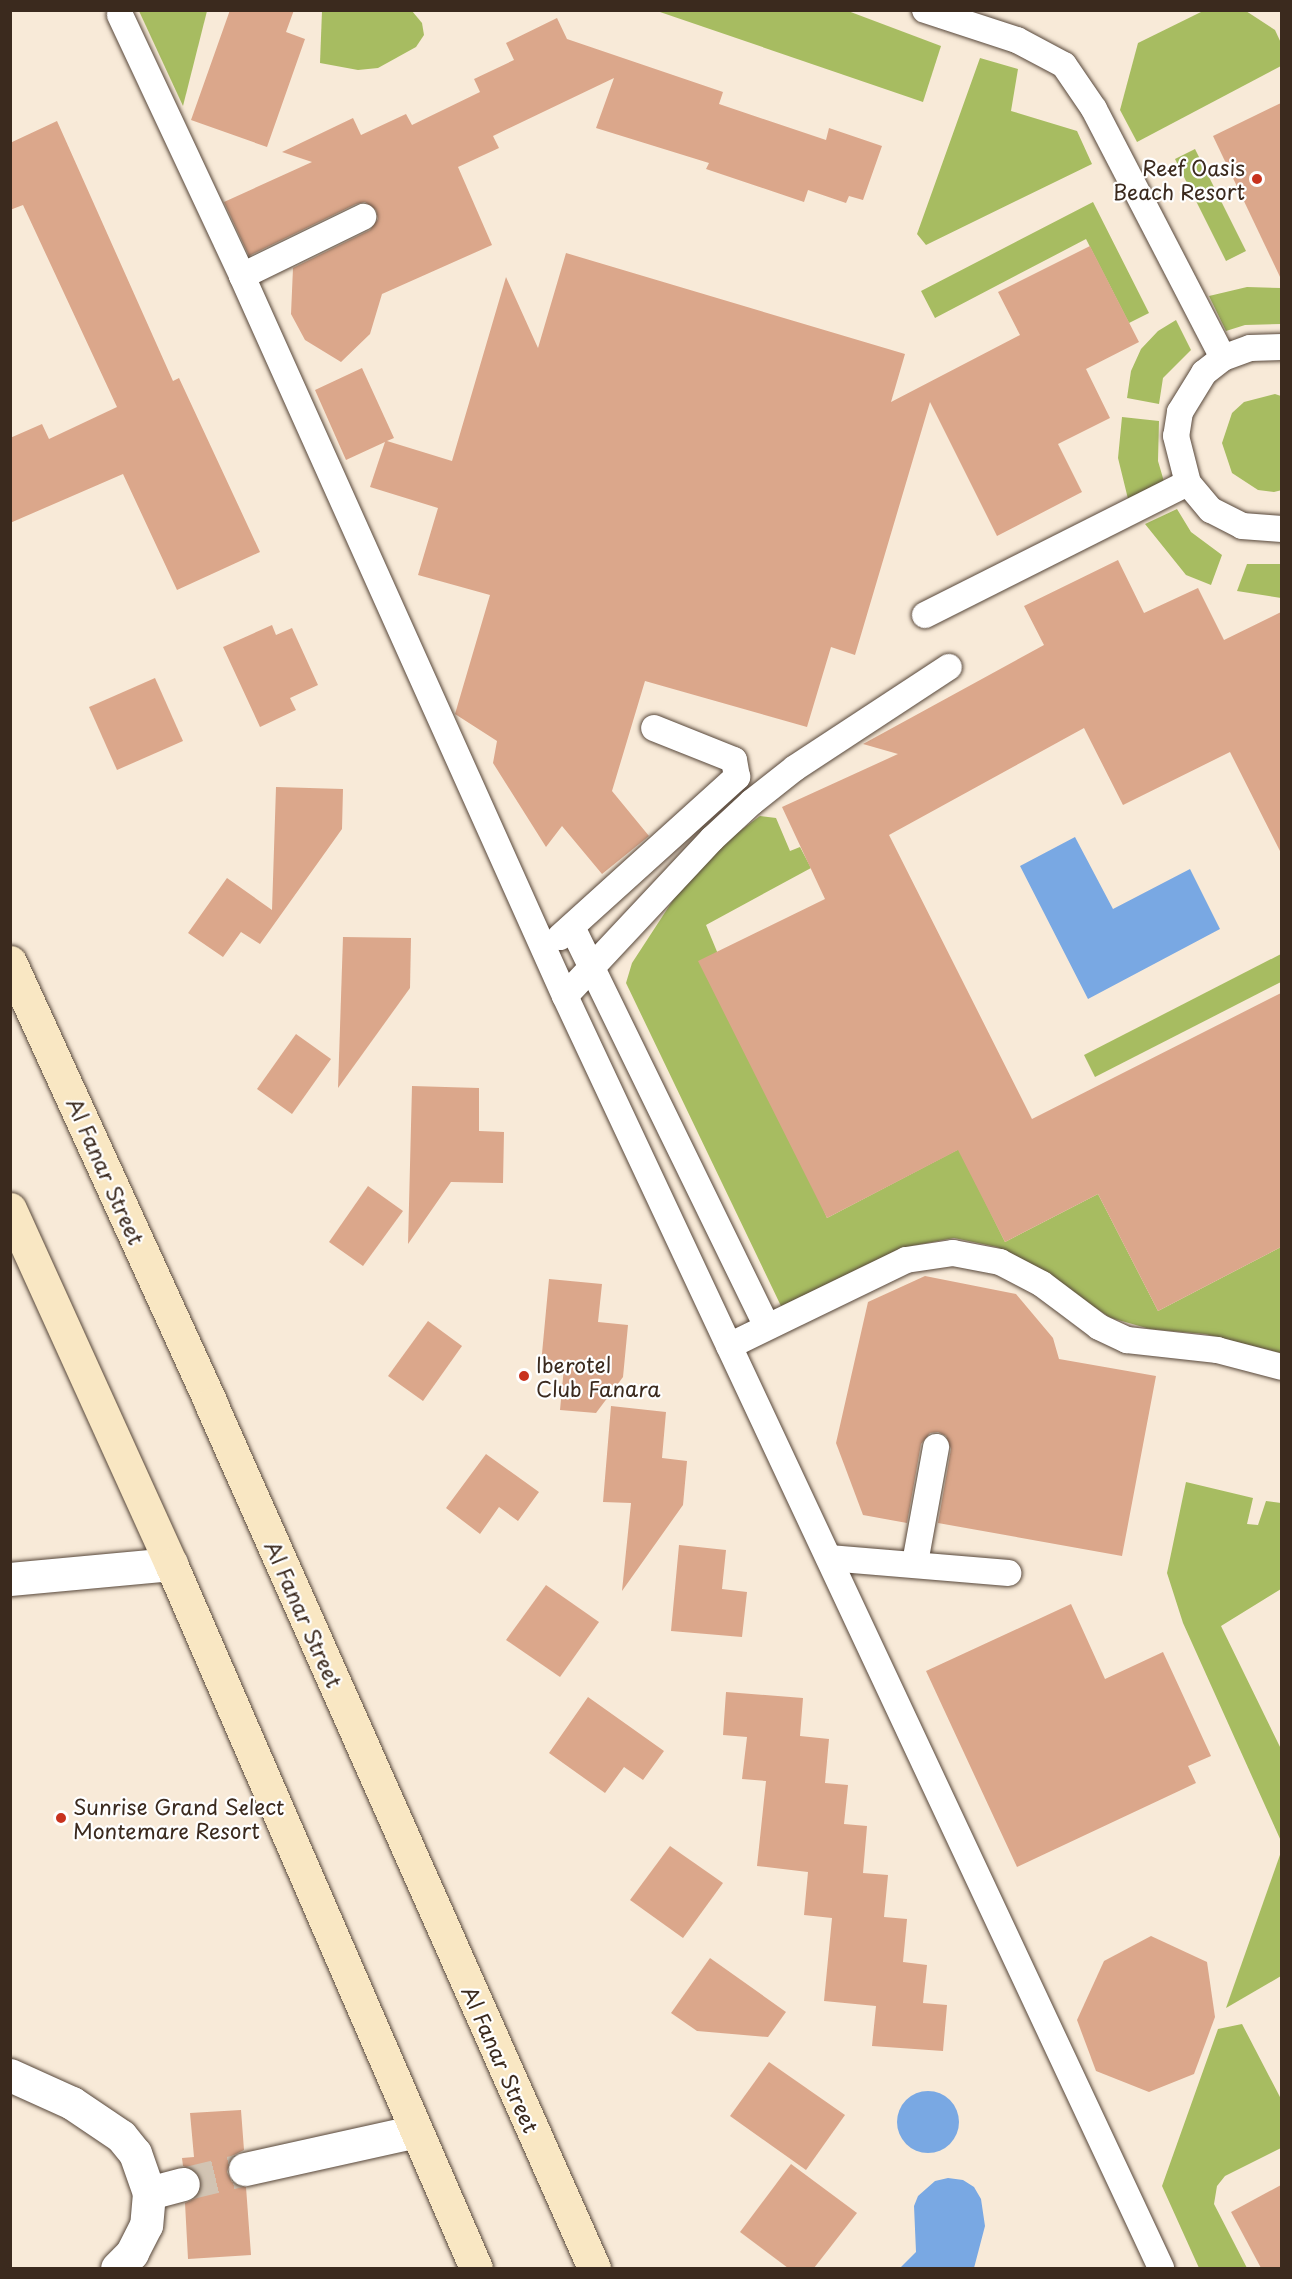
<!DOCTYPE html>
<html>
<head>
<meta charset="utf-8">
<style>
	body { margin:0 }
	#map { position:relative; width:1292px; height:2279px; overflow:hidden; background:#f8ead8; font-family:"Playpen Sans",sans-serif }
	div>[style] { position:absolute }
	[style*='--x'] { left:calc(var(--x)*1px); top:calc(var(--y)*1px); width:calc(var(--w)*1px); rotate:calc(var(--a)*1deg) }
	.green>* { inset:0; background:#a7bc61 }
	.water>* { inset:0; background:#79a8e3 }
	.round { border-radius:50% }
	.building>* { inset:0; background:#dba78b }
	.minor-tunnel>* { height:33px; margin-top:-16.5px; transform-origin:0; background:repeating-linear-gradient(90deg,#d2c4b3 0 33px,transparent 0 49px) }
	.roads { filter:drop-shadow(0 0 2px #57473a) drop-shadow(0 0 2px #57473a) }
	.service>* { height:26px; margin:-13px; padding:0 13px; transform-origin:13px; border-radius:13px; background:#fff }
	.minor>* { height:33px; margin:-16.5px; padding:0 16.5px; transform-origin:16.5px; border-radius:16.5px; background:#fff }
	.secondary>* { height:33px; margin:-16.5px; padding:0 16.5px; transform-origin:16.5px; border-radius:16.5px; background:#f9e7c3 }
	.dots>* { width:16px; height:16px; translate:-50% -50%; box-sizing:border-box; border:3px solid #fff; border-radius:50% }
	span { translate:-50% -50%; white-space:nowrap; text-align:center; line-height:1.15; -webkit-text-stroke:4.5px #fff; paint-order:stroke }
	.poi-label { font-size:21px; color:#3b2a1e }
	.right { translate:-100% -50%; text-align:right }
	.left { translate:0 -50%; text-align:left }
	.street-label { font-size:21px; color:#3b2a1e }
	.frame { position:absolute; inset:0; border:12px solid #3b2a1e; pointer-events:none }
</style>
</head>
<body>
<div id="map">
	<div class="green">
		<i style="clip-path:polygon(139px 11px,207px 11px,183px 106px)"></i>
		<i style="clip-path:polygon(322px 11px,412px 11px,422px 23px,424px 35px,416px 47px,378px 68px,358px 70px,320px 63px)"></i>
		<i style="clip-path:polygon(657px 11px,848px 11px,941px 46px,923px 102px)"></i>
		<i style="clip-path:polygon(1203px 11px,1246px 11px,1275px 30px,1281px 43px,1281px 66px,1137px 142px,1120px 110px,1138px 43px)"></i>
		<i style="clip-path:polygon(980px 58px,1018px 69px,1011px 111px,1077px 131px,1092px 164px,926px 245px,917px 234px)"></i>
		<i style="clip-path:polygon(1195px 149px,1246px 251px,1226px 261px,1175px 159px)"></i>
		<i style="clip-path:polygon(1093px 202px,1149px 313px,1129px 323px,1086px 239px,935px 318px,921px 291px)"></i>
		<i style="clip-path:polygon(1247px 287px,1281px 288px,1281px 324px,1245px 325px,1226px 331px,1209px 296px)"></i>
		<i style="clip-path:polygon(1176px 320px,1191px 350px,1163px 378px,1159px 404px,1127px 398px,1131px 371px,1141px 349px,1158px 331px)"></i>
		<i style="clip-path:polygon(1275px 394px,1281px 396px,1282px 490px,1274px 492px,1258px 490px,1232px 473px,1222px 443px,1232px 413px,1244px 402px)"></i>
		<i style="clip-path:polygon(1122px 417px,1159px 421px,1158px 461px,1165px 485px,1129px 503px,1118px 458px)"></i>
		<i style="clip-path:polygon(1177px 509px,1191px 532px,1222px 555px,1211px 585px,1186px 575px,1145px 524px)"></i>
		<i style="clip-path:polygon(1247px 564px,1281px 564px,1281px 598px,1237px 591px)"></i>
		<i style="clip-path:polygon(760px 816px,776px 818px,790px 851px,800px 847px,811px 868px,706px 925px,827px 1218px,959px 1149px,1005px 1242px,1098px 1194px,1158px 1311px,1281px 1247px,1281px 1353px,1205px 1334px,1150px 1329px,1111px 1318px,1018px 1257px,997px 1247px,954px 1238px,911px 1246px,781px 1306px,626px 983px,632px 963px,677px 894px,729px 839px)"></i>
		<i style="clip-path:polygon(1281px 954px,1281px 982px,1095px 1077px,1084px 1055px)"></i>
		<i style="clip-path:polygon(1186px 1482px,1253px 1498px,1247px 1524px,1258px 1525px,1266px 1501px,1281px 1503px,1281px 1589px,1221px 1626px,1281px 1749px,1281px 1841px,1183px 1623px,1167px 1573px)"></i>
		<i style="clip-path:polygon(1281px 1852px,1281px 1976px,1226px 2008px)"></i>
		<i style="clip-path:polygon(1242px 2024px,1281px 2099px,1281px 2148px,1225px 2176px,1217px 2186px,1214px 2204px,1247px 2268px,1199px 2268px,1162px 2186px,1218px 2029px)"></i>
	</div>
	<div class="water">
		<i style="clip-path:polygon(1075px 837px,1113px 909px,1190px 869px,1220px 929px,1088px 999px,1020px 866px)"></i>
		<i class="round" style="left:897px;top:2091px;width:62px;height:62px"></i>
		<i style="clip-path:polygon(948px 2178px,963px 2180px,974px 2187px,981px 2199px,985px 2226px,974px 2268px,900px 2268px,916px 2252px,914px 2206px,918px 2196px,935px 2181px)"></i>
	</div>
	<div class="building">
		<i style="clip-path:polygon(230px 10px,294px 10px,286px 32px,305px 39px,267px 147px,191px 120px)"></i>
		<i style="clip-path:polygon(557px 18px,567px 39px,723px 92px,719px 104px,826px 140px,829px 128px,882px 146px,863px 200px,849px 196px,846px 203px,808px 190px,804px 202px,706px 169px,709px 163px,596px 128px,614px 78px,493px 136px,499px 148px,458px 167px,492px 245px,382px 294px,370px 334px,341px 362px,305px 340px,291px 314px,293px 268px,370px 230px,378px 219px,376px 210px,365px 202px,356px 204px,249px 256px,224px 202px,312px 162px,282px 152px,353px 118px,361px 135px,406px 114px,412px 125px,480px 92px,474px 79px,514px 60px,506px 43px)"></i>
		<i style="clip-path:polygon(1281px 103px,1281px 279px,1213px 136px)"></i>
		<i style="clip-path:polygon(57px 121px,173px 381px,179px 378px,260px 552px,177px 590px,123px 474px,10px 523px,10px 438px,42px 424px,49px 439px,117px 407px,23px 205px,10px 210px,10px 143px)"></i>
		<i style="clip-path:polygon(1090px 246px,1139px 342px,1086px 369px,1110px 418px,1058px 444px,1082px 492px,997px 536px,930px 402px,855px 655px,831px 647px,807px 727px,645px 681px,612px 791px,649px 836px,602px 874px,562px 826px,546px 847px,493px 763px,497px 741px,455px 714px,490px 595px,418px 575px,438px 508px,370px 487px,385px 442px,346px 460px,315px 390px,362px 368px,394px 438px,387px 441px,452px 461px,506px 277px,538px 348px,566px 253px,905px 354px,891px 402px,1020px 335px,998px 292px)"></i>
		<i style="clip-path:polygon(1118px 560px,1144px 613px,1198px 588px,1224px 640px,1281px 612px,1281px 853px,1230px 752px,1123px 805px,1084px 728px,889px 835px,1032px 1119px,1281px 993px,1281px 1247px,1158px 1311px,1098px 1194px,1005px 1242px,958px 1150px,827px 1218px,698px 961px,825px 899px,782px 807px,898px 754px,863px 744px,1044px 645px,1024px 606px)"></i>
		<i style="clip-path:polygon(272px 625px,276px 635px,292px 628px,318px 685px,290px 698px,296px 710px,260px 727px,223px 647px)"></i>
		<i style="clip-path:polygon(155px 678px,183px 741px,117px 770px,89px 707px)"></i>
		<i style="clip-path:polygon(276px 787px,343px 789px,342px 829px,260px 944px,241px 932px,223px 957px,188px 933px,227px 878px,272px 910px)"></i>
		<i style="clip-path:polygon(343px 937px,411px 938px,410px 988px,338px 1088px)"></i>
		<i style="clip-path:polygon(296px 1034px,331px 1059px,292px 1114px,257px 1089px)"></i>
		<i style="clip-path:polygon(412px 1086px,479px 1088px,479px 1131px,504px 1132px,503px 1183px,451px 1182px,408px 1244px)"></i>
		<i style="clip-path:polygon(368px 1186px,403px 1211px,363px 1266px,329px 1242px)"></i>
		<i style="clip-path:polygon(925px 1276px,1016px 1294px,1053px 1338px,1059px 1359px,1156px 1376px,1122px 1556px,938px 1523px,951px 1449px,946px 1436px,938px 1432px,930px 1433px,921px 1444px,907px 1523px,863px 1515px,836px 1443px,868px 1302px)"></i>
		<i style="clip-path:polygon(549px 1279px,602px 1284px,598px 1322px,628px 1325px,623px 1377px,596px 1413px,560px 1410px,564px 1367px,541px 1364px)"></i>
		<i style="clip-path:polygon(428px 1321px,462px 1346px,423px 1401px,388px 1376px)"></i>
		<i style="clip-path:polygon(611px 1406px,666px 1412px,662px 1458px,687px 1461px,683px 1505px,622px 1591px,631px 1503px,603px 1502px)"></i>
		<i style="clip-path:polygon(486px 1454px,539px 1492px,518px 1521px,499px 1507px,480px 1534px,446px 1508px)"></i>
		<i style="clip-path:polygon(679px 1545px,726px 1550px,722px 1589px,747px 1592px,742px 1637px,671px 1631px)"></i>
		<i style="clip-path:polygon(546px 1585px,599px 1622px,560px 1677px,506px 1640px)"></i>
		<i style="clip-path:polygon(1071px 1604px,1105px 1679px,1163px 1652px,1211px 1756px,1188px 1766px,1196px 1783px,1017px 1867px,926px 1671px)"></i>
		<i style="clip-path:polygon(726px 1692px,803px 1698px,800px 1736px,829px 1739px,825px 1783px,848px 1785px,844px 1824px,867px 1826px,863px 1873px,888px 1875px,884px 1917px,907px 1919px,903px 1962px,927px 1965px,923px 2003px,947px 2005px,943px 2051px,872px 2046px,876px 2006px,824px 2001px,832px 1918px,804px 1915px,808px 1872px,757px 1866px,766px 1781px,742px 1779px,747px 1737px,723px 1735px)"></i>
		<i style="clip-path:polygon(588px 1697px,664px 1751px,643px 1780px,624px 1767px,605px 1793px,549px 1753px)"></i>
		<i style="clip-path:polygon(670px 1846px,723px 1883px,683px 1938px,630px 1900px)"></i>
		<i style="clip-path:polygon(1151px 1936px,1207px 1962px,1215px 2017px,1194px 2074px,1149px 2092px,1096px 2071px,1077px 2020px,1104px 1961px)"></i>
		<i style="clip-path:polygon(710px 1958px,786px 2012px,768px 2037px,697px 2031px,671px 2013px)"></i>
		<i style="clip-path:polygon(769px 2062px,845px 2115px,806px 2170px,730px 2116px)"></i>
		<i style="clip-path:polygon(241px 2110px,244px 2150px,232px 2156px,227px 2172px,232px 2182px,246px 2187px,251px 2255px,188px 2259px,185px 2203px,196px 2198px,201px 2188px,197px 2171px,183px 2166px,182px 2158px,194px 2157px,190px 2113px)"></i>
		<i style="clip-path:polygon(791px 2164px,857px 2213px,814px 2268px,788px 2268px,740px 2232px)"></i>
		<i style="clip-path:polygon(1281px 2185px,1281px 2268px,1261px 2268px,1231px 2212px)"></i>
	</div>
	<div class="minor-tunnel">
		<i style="--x:183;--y:2184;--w:64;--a:-13.6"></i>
	</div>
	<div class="roads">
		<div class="service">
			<i style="--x:925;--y:10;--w:97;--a:18.1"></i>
			<i style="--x:1017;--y:40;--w:53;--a:28"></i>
			<i style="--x:1064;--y:65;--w:53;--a:55.7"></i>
			<i style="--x:1094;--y:109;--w:280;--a:62.6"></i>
			<i style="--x:120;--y:15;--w:288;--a:64.9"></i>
			<i style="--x:242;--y:276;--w:789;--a:65.84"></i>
			<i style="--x:565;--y:996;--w:1405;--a:64.89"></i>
			<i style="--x:242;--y:276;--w:135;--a:-26"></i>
			<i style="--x:1282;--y:347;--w:32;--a:178"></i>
			<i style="--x:1250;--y:348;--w:29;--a:160"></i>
			<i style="--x:1223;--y:358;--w:24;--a:142"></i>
			<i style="--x:1204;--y:373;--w:46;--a:121.6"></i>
			<i style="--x:1180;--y:412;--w:24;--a:99"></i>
			<i style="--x:1176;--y:436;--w:49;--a:75.7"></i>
			<i style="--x:1188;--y:483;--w:35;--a:50"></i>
			<i style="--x:1211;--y:510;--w:35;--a:27"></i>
			<i style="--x:1242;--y:526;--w:40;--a:4.3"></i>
			<i style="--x:925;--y:615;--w:294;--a:-26.7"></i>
			<i style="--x:572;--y:927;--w:444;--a:64"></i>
			<i style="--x:560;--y:937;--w:239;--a:-42.1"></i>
			<i style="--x:737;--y:777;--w:17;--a:-100"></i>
			<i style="--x:734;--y:760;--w:86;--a:-158.2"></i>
			<i style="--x:565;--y:996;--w:215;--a:-46.9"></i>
			<i style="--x:712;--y:839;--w:54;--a:-42.8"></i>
			<i style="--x:752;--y:802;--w:55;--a:-38.3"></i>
			<i style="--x:795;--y:768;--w:184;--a:-33.3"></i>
			<i style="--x:729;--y:1346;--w:197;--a:-25.9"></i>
			<i style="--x:906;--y:1260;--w:48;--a:-8.5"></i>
			<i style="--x:953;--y:1253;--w:48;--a:10.8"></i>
			<i style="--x:1000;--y:1262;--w:47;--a:27.6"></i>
			<i style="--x:1042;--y:1284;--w:71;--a:37"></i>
			<i style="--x:1099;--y:1327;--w:31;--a:25"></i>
			<i style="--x:1127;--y:1340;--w:91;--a:6.3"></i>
			<i style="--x:1217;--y:1350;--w:67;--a:14.7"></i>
			<i style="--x:829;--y:1558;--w:180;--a:4.8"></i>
			<i style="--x:915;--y:1563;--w:118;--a:-79.7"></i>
		</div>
		<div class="minor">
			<i style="--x:10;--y:1579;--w:162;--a:-5.3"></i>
			<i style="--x:10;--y:2075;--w:68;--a:24.3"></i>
			<i style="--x:72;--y:2103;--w:59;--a:34"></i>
			<i style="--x:121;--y:2136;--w:22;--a:51"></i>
			<i style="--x:135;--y:2153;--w:42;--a:70.7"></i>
			<i style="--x:149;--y:2193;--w:32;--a:95"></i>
			<i style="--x:146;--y:2225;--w:31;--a:117"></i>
			<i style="--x:132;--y:2253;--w:21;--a:135"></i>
			<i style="--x:245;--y:2169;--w:175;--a:-12.5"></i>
			<i style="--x:149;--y:2193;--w:35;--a:-15"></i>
		</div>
		<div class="secondary">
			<i style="--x:10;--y:962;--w:486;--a:65.5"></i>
			<i style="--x:211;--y:1404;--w:945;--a:66.09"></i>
			<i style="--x:10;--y:1209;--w:390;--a:65.6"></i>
			<i style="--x:171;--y:1564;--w:767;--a:66.58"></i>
		</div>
	</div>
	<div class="dots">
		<i style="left:1257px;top:179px;background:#c8321e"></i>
		<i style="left:524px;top:1376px;background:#c8321e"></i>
		<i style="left:61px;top:1818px;background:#c8321e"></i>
	</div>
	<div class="poi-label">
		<span class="right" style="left:1245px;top:179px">Reef Oasis<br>Beach Resort</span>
		<span class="left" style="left:536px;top:1376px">Iberotel<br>Club Fanara</span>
		<span class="left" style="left:73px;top:1818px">Sunrise Grand Select<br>Montemare Resort</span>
	</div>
	<div class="street-label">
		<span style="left:106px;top:1171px;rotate:66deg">Al Fanar Street</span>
		<span style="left:304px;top:1614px;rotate:66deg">Al Fanar Street</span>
		<span style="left:501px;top:2059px;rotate:66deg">Al Fanar Street</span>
	</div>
	<div class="frame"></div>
</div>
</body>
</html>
